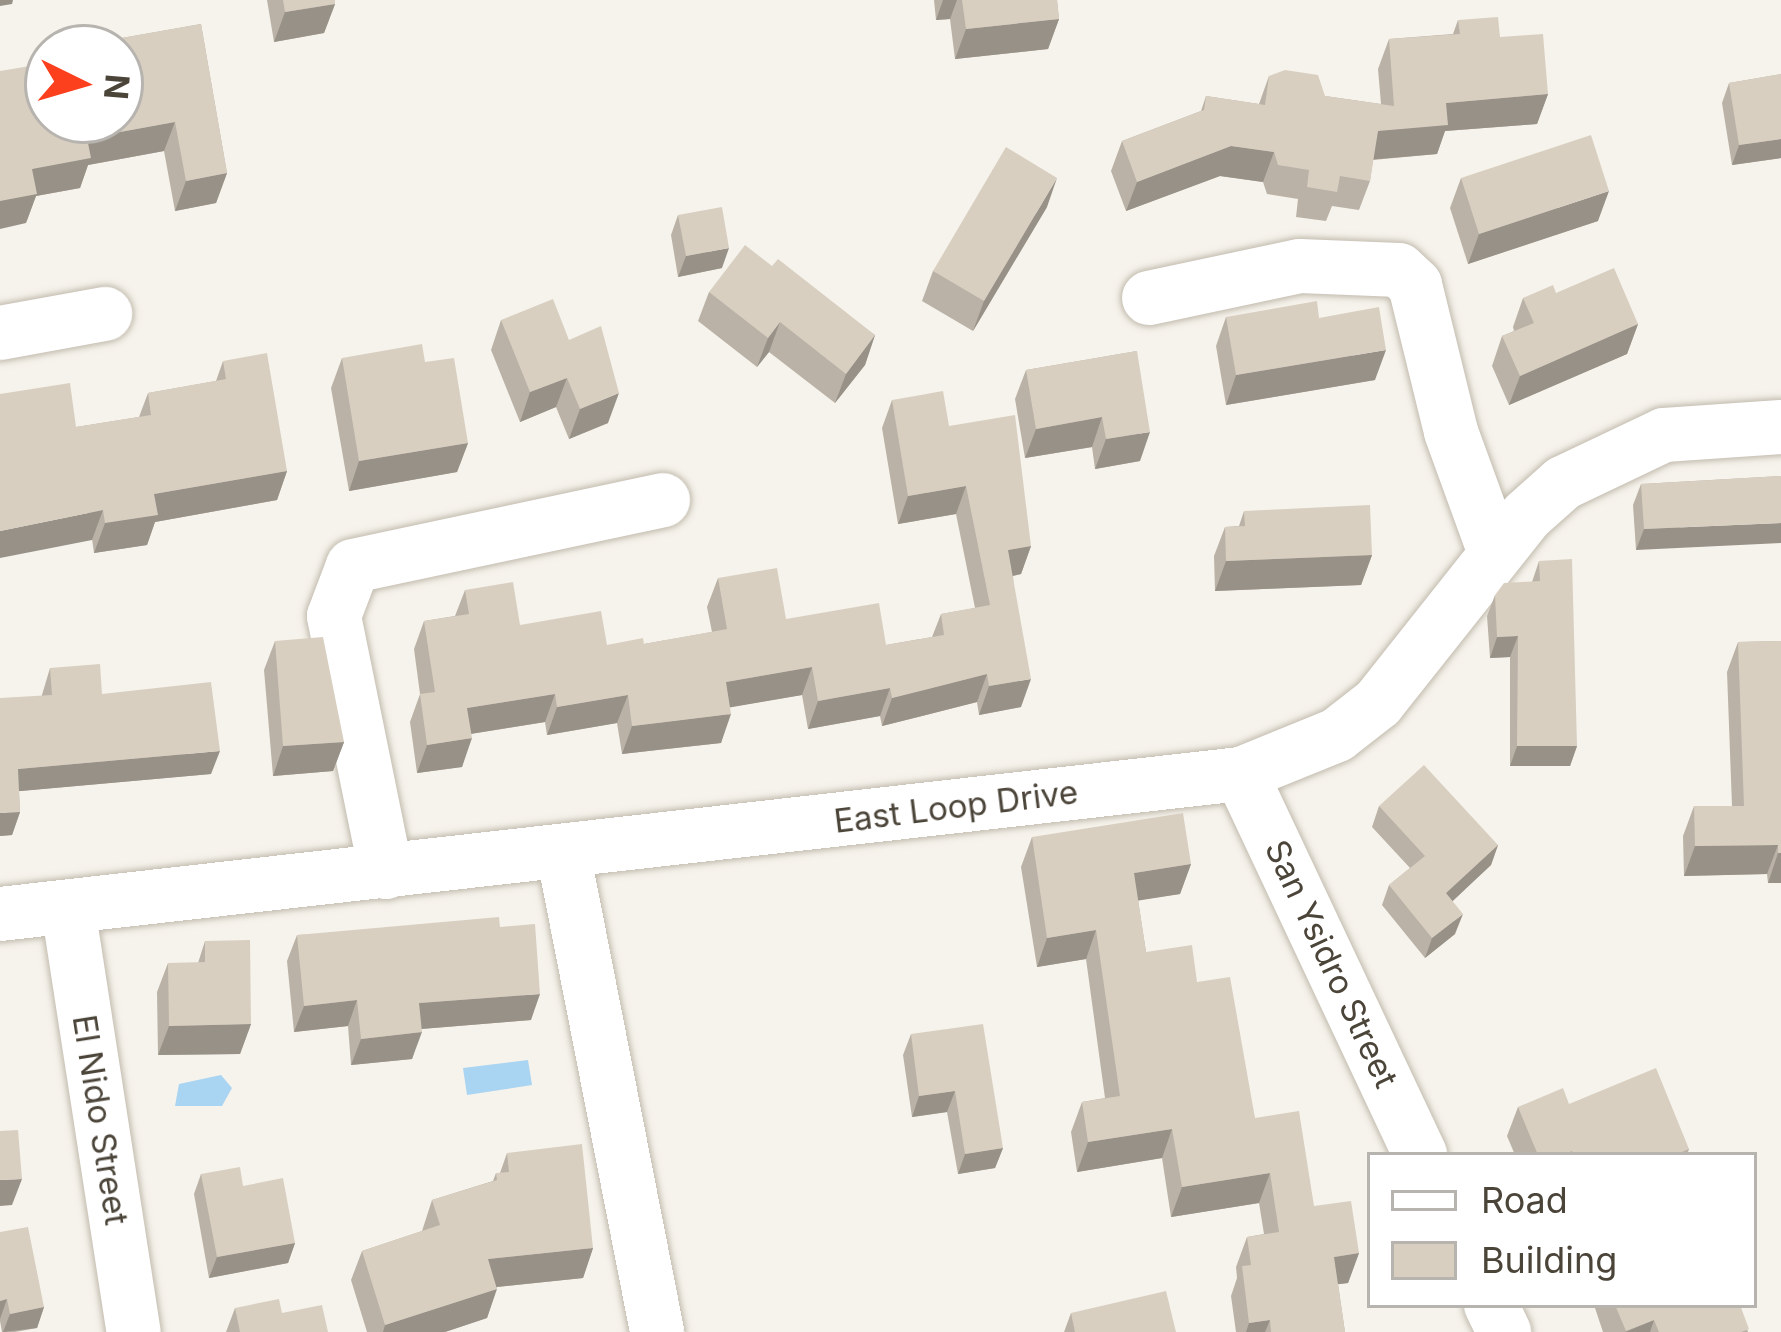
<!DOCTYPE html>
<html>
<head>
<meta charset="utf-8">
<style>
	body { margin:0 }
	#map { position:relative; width:1781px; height:1332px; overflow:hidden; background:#f6f3ec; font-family:Inter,sans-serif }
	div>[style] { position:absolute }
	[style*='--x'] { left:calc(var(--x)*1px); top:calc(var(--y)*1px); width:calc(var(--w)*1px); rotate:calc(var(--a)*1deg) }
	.water>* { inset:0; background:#a9d4f2 }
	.roads { filter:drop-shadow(0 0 3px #c2bbae) drop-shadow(0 0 3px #c2bbae) }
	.minor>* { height:54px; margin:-27px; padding:0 27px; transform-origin:27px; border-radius:27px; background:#fff }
	.wall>* { inset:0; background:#bab2a6 }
	.shaded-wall>* { inset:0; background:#979187 }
	.building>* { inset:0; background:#d8cfc1 }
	span { translate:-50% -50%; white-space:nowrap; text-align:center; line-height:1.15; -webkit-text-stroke:10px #fff; paint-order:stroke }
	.street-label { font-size:33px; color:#4b4439 }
	.legend { position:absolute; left:1367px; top:1152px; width:390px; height:156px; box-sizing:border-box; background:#fff; border:3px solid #b7b4b0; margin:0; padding:15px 21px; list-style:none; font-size:36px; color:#4b4439 }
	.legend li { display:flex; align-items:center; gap:24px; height:60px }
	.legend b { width:60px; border:3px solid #b7b4b0 }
	.north { position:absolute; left:24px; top:24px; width:120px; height:120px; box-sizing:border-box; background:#fff; border:3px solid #b7b4b0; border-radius:50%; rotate:95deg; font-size:33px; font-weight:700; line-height:48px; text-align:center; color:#4b4439 }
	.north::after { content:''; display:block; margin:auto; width:42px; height:54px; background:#fc3f1d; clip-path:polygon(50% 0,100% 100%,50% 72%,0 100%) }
</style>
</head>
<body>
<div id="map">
	<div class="water">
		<i style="clip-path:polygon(528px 1060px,532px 1085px,467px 1095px,463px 1068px)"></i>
		<i style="clip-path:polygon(221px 1075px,232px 1088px,222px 1106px,175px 1106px,179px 1084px)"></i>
	</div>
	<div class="roads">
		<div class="minor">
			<i style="--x:1149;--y:298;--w:154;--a:-12"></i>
			<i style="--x:1300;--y:266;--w:99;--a:2.3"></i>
			<i style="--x:1399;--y:270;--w:22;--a:43"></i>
			<i style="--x:1415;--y:285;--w:151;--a:76.2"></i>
			<i style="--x:1451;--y:432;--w:129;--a:70"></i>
			<i style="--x:0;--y:333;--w:107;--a:-10.3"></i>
			<i style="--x:1241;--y:774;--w:421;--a:64.8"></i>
			<i style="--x:563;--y:852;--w:489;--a:78.9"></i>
			<i style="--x:386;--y:872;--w:261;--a:-101.5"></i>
			<i style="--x:334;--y:616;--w:53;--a:-69.2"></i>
			<i style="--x:353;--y:566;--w:317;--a:-12"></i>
			<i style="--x:68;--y:908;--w:429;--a:81.2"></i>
			<i style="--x:0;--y:914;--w:1249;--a:-6.44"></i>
			<i style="--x:1241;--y:774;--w:104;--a:-22.1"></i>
			<i style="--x:1337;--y:735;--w:52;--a:-38"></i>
			<i style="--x:1378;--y:703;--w:238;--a:-51.6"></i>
			<i style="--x:1526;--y:516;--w:50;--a:-41.7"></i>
			<i style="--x:1563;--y:483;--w:112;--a:-25.4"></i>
			<i style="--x:1664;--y:435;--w:117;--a:-3.9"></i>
			<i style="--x:1491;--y:1305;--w:30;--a:64"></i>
		</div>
	</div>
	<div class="wall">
		<i style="clip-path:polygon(267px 0,335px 0,335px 4px,324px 33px,274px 42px)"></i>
		<i style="clip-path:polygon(934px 0,1057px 0,1059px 19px,1048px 49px,955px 59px,950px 19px,936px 20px)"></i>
		<i style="clip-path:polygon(1458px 20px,1500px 37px,1548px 94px,1537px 124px,1445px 131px,1437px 154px,1373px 160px,1370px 181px,1359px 210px,1332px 206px,1326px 221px,1296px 217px,1298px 199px,1267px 194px,1263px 182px,1220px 176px,1126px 211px,1111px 171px,1122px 141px,1201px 111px,1206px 96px,1259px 104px,1269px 76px,1325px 96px,1381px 104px,1378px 69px,1389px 39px,1453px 34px)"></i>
		<i style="clip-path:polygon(201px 24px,227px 173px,216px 203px,175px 211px,164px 151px,88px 165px,80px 188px,36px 196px,26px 223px,48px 120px,120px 48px,81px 48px,82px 45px)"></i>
		<i style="clip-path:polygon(1781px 74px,1781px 158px,1732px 165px,1722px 103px,1729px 83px)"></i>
		<i style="clip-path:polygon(1461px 178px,1598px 221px,1468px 264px,1450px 208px)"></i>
		<i style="clip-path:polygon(1047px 207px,973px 331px,922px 301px,933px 271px)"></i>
		<i style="clip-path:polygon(678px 215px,722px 268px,678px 277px,671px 235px)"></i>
		<i style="clip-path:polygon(772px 266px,875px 335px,865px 365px,835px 403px,769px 352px,757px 367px,698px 321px,709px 292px)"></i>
		<i style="clip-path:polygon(1556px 293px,1638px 324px,1627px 354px,1509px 405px,1492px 366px,1502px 336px,1514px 331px,1513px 327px,1523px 298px)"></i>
		<i style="clip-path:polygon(1226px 317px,1319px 318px,1375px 380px,1226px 405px,1216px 346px)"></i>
		<i style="clip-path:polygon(501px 320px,569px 340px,608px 423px,569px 439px,556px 407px,520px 422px,491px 350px)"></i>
		<i style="clip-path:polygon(1137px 351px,1140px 461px,1095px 469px,1092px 447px,1025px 458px,1015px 399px,1026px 370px)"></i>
		<i style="clip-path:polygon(342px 358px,425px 362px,468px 443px,457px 472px,349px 491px,331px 388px)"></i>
		<i style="clip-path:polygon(223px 361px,287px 471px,277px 500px,155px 522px,147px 545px,94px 553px,76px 427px,139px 417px,148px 393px,216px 381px)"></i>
		<i style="clip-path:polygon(892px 400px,949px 426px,1031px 546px,1021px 574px,1013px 576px,1021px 707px,979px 715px,977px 702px,882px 726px,880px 716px,808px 729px,802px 695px,730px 707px,721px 743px,622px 754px,617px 723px,547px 735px,545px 722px,471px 734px,462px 767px,417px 773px,410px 722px,420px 694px,414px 649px,424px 621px,455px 616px,465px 590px,520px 625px,607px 645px,644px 644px,712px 632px,707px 607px,718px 578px,786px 619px,886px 645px,932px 637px,941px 614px,975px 608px,956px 514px,898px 524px,882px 428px)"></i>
		<i style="clip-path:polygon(1781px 476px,1636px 550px,1633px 505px,1641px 484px)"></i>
		<i style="clip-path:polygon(1244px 511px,1372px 555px,1361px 585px,1215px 591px,1214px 556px,1225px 527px,1239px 526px)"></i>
		<i style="clip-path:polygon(1539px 561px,1577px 746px,1570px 766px,1510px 766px,1510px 657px,1490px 658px,1487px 616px,1495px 595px,1532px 582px)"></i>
		<i style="clip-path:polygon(275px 641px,344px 742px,333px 771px,273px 776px,264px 670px)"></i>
		<i style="clip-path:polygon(1781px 641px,1781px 883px,1768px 883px,1767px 874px,1684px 876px,1683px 836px,1694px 806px,1732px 806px,1727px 672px,1738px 642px)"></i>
		<i style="clip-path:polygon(50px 668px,102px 694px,211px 774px,19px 791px,20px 812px,12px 835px,0 836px)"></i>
		<i style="clip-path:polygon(1379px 806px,1498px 845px,1491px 865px,1452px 901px,1455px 934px,1425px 958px,1382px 905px,1389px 885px,1410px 868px,1372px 827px)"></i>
		<i style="clip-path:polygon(1032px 837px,1191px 864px,1180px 894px,1138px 900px,1146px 952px,1197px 982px,1255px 1118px,1314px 1206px,1359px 1253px,1348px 1283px,1338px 1284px,1345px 1332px,1236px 1332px,1231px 1296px,1237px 1278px,1236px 1267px,1247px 1237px,1264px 1234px,1259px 1203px,1171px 1217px,1162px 1158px,1077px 1172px,1071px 1132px,1082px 1102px,1105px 1098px,1086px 959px,1037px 967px,1021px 867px)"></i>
		<i style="clip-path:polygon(500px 927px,531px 1020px,421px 1029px,412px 1059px,351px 1065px,348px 1026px,294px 1032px,287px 961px,297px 935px)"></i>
		<i style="clip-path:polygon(205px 941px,251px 1024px,240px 1054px,158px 1055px,157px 992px,168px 963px,198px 963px)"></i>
		<i style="clip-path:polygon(911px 1034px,1003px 1148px,995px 1168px,958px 1174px,947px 1112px,912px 1117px,903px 1055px)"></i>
		<i style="clip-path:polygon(1569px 1104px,1689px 1149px,1687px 1155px,1515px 1155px,1507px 1136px,1518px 1107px)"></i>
		<i style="clip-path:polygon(507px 1153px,593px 1248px,583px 1278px,497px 1287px,487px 1318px,445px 1332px,367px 1332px,351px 1280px,362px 1251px,422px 1231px,432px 1200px,493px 1181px,496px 1173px,500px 1173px)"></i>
		<i style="clip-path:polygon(201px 1174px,243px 1186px,295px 1243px,288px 1263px,209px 1278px,194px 1194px)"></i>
		<i style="clip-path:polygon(0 1232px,44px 1307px,37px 1328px,15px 1332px,2px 1332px,0 1321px)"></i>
		<i style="clip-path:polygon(1594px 1305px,1740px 1305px,1748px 1332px,1603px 1332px)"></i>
		<i style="clip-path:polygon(235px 1308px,282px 1313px,328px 1332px,226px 1332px)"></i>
		<i style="clip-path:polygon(1071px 1313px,1176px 1332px,1064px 1332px)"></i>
	</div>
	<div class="shaded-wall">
		<i style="clip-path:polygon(0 0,13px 0,12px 4px,0 6px)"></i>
		<i style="clip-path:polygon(943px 0,957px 0,950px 19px,936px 20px)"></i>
		<i style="clip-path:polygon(335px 4px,324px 33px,274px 42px,285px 12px)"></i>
		<i style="clip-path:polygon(1059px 19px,1048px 49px,955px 59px,966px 29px)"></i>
		<i style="clip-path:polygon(1548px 94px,1537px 124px,1445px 131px,1437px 154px,1367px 160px,1378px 131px,1446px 103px)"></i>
		<i style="clip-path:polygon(175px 122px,164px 151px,88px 165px,80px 188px,36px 196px,26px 223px,0 229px,0 201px,32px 169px,87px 138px)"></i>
		<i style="clip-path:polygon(1781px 139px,1781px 158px,1732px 165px,1739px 145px)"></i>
		<i style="clip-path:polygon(1231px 146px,1274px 152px,1263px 182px,1220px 176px,1126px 211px,1137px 182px)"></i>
		<i style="clip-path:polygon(227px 173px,216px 203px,175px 211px,186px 181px)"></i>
		<i style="clip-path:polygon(1057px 178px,1047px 207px,973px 331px,984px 301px)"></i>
		<i style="clip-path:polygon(1609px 191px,1598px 221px,1468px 264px,1479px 234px)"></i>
		<i style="clip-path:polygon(729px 248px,722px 268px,678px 277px,686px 256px)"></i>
		<i style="clip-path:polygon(780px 322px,769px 352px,757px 367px,768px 338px)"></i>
		<i style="clip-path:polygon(1638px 324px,1627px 354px,1509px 405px,1520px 376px)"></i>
		<i style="clip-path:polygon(875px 335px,865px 365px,835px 403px,846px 374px)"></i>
		<i style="clip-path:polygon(1386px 350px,1375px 380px,1226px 405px,1236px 375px)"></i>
		<i style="clip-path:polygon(567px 378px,556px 407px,520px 422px,530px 392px)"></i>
		<i style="clip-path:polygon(619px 393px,608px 423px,569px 439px,580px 409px)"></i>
		<i style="clip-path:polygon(1102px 417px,1092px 447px,1025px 458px,1036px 429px)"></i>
		<i style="clip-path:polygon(1150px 432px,1140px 461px,1095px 469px,1106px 439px)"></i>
		<i style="clip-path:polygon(468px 443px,457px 472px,349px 491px,359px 461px)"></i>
		<i style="clip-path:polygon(287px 471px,277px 500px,155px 522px,147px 545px,94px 553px,105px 523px,154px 494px)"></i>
		<i style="clip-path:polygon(966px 486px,956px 514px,898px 524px,908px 496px)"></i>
		<i style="clip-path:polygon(103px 510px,92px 540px,0 558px,0 531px)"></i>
		<i style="clip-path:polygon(1781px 523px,1781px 543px,1636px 550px,1644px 529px)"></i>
		<i style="clip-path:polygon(1031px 546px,1021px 574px,998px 579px,1008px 550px)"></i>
		<i style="clip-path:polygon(1372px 555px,1361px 585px,1215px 591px,1226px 561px)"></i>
		<i style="clip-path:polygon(1518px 636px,1510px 657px,1490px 658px,1497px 637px)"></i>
		<i style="clip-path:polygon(812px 667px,802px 695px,715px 710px,726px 682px)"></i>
		<i style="clip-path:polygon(987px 674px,977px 702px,882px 726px,892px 698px)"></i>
		<i style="clip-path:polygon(1031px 679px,1021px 707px,979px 715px,989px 686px)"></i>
		<i style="clip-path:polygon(890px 688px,880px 716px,808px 729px,818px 701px)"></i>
		<i style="clip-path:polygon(555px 694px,545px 722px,457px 736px,467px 708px)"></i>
		<i style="clip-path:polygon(628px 695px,617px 723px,547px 735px,557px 707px)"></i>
		<i style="clip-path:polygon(731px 714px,721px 743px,622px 754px,632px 726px)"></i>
		<i style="clip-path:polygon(472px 738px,462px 767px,417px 773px,427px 745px)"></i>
		<i style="clip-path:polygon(344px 742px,333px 771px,273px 776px,283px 746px)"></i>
		<i style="clip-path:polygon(1517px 746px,1577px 746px,1570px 766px,1510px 766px)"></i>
		<i style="clip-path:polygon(220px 751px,211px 774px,10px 792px,18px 769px)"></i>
		<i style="clip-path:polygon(20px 812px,12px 835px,0 836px,0 813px)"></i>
		<i style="clip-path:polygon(1498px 845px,1491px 865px,1439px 914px,1446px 893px)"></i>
		<i style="clip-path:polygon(1778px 845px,1767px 874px,1684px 876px,1695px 846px)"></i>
		<i style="clip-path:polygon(1778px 853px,1781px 853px,1781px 883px,1768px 883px)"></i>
		<i style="clip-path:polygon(1191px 864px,1180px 894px,1123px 903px,1134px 873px)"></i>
		<i style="clip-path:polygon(1463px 914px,1455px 934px,1425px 958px,1432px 938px)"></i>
		<i style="clip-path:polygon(1096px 930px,1086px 959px,1037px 967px,1047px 938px)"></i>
		<i style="clip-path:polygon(540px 994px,531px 1020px,409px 1030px,419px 1003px)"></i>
		<i style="clip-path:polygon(357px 1000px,348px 1026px,294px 1032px,304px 1006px)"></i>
		<i style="clip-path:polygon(251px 1024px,240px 1054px,158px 1055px,169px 1026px)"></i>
		<i style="clip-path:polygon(422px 1032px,412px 1059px,351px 1065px,361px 1039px)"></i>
		<i style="clip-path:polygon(955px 1091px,947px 1112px,912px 1117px,919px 1096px)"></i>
		<i style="clip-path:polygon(1172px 1129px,1162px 1158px,1077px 1172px,1088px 1142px)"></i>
		<i style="clip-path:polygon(1003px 1148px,995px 1168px,958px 1174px,965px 1154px)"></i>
		<i style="clip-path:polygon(1270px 1173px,1259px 1203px,1171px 1217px,1182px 1187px)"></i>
		<i style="clip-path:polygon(22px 1179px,12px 1205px,0 1206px,0 1180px)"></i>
		<i style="clip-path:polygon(295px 1243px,288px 1263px,209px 1278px,217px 1257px)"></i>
		<i style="clip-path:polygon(593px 1248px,583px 1278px,477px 1289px,488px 1259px)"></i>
		<i style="clip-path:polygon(1359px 1253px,1348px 1283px,1324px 1286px,1334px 1257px)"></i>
		<i style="clip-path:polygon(497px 1289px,487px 1318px,445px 1332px,383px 1332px,385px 1325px)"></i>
		<i style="clip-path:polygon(7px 1299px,0 1319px,0 1301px)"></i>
		<i style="clip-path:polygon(44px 1307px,37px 1328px,3px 1332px,10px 1314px)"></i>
		<i style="clip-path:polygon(1270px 1320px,1265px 1332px,1246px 1332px,1249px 1323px)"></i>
		<i style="clip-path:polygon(1654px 1320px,1650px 1332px,1625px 1332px)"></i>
	</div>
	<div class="building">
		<i style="clip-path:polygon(283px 0,335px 0,335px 4px,285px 12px)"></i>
		<i style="clip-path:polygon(962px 0,1057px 0,1059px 19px,966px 29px)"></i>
		<i style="clip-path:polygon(1498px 17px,1500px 37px,1543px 34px,1548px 94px,1446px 103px,1448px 125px,1378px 131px,1370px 181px,1340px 176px,1337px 192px,1307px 187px,1309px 170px,1278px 165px,1274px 152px,1231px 146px,1137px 182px,1122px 141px,1204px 110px,1206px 96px,1265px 105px,1269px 76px,1285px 70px,1318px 75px,1325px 96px,1394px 106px,1389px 39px,1460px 34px,1458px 20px)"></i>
		<i style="clip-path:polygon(201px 24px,227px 173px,186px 181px,175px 122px,87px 138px,91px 158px,32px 169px,37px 194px,0 201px,0 71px,48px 63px,48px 120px,120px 120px,120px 48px,82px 48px,82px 45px)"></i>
		<i style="clip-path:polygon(1781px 74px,1781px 139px,1739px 145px,1729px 83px)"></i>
		<i style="clip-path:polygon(1591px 135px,1609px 191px,1479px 234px,1461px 178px)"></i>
		<i style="clip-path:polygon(1006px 147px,1057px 178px,984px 301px,933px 271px)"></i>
		<i style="clip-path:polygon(722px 207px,729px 248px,686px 256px,678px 215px)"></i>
		<i style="clip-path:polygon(745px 245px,772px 266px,778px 259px,875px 335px,846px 374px,780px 322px,768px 338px,709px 292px)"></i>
		<i style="clip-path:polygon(1614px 268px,1638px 324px,1520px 376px,1502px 336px,1534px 323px,1523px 298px,1553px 285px,1556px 293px)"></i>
		<i style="clip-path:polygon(553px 299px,569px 340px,601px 326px,619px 393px,580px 409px,567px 378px,530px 392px,501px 320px)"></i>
		<i style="clip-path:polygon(1317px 301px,1319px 318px,1379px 307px,1386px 350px,1236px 375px,1226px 317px)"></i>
		<i style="clip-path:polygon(422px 344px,425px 362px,454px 358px,468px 443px,359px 461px,342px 358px)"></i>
		<i style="clip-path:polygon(1137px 351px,1150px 432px,1106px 439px,1102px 417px,1036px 429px,1026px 370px)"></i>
		<i style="clip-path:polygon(267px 353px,287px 471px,154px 494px,158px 515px,105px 523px,103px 510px,0 531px,0 394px,70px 383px,76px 427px,151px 415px,148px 393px,226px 379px,223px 361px)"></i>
		<i style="clip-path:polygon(943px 391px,949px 426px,1015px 415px,1031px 546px,1008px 550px,1031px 679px,989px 686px,987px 674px,892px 698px,890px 688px,818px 701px,812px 667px,726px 682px,731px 714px,632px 726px,628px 695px,557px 707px,555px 694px,467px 708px,472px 738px,427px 745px,420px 694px,435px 692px,424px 621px,469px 614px,465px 590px,513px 582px,520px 625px,601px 611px,607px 645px,643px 638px,644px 644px,727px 629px,718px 578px,777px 568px,786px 619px,879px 603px,886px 645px,944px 635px,941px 614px,990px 605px,966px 486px,908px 496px,892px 400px)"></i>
		<i style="clip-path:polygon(1781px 476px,1781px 523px,1644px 529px,1641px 484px)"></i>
		<i style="clip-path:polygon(1370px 505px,1372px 555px,1226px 561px,1225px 527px,1245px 526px,1244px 511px)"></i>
		<i style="clip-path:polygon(1572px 559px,1577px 746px,1517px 746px,1518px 636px,1497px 637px,1495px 595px,1504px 583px,1540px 581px,1539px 561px)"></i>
		<i style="clip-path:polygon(323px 637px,344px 742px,283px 746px,275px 641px)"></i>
		<i style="clip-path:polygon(1781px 641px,1781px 853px,1778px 853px,1778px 845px,1695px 846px,1694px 806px,1744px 806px,1738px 642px)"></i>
		<i style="clip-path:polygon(100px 664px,102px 694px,211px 682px,220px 751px,18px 769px,20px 812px,0 813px,0 698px,52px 695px,50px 668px)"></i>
		<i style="clip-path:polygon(1424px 765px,1498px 845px,1446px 893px,1463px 914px,1432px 938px,1389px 885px,1425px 856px,1379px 806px)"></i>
		<i style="clip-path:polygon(1183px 813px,1191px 864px,1134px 873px,1146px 952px,1192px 945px,1197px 982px,1230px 977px,1255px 1118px,1299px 1111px,1314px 1206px,1351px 1201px,1359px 1253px,1334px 1257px,1345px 1332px,1271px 1332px,1270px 1320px,1249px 1323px,1242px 1266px,1251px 1265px,1247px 1237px,1279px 1232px,1270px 1173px,1182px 1187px,1172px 1129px,1088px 1142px,1082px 1102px,1120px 1096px,1096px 930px,1047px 938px,1032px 837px)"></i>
		<i style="clip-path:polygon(499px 917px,500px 927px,535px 924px,540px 994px,419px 1003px,422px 1032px,361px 1039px,357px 1000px,304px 1006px,297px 935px)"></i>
		<i style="clip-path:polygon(250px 940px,251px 1024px,169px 1026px,168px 963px,205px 962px,205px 941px)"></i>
		<i style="clip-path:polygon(983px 1024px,1003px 1148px,965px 1154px,955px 1091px,919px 1096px,911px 1034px)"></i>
		<i style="clip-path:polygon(1656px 1068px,1689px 1149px,1675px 1155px,1574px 1155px,1572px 1151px,1563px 1155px,1538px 1155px,1518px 1107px,1563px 1088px,1569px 1104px)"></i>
		<i style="clip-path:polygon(18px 1130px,22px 1179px,0 1180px,0 1131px)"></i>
		<i style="clip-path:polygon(582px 1144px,593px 1248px,488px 1259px,497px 1289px,385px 1325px,362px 1251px,440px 1225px,432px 1200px,497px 1180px,496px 1173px,509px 1172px,507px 1153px)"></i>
		<i style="clip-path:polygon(240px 1167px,243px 1186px,283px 1178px,295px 1243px,217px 1257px,201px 1174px)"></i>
		<i style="clip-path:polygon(28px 1227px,44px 1307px,10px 1314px,7px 1299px,0 1301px,0 1232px)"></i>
		<i style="clip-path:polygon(1166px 1291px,1176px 1332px,1075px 1332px,1071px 1313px)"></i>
		<i style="clip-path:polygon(279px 1299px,282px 1313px,322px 1305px,328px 1332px,240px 1332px,235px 1308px)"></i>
		<i style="clip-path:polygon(1615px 1305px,1740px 1305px,1749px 1329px,1741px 1332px,1659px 1332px,1654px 1320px,1626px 1331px)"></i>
	</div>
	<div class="street-label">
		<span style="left:956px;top:807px;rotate:-7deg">East Loop Drive</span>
		<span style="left:1331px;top:964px;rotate:65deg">San Ysidro Street</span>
		<span style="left:100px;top:1120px;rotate:81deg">El Nido Street</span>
	</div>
	<ul class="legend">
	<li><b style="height:15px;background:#fff"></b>Road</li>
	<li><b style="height:33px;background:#d8cfc1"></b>Building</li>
	</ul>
	<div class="north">N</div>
</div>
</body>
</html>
